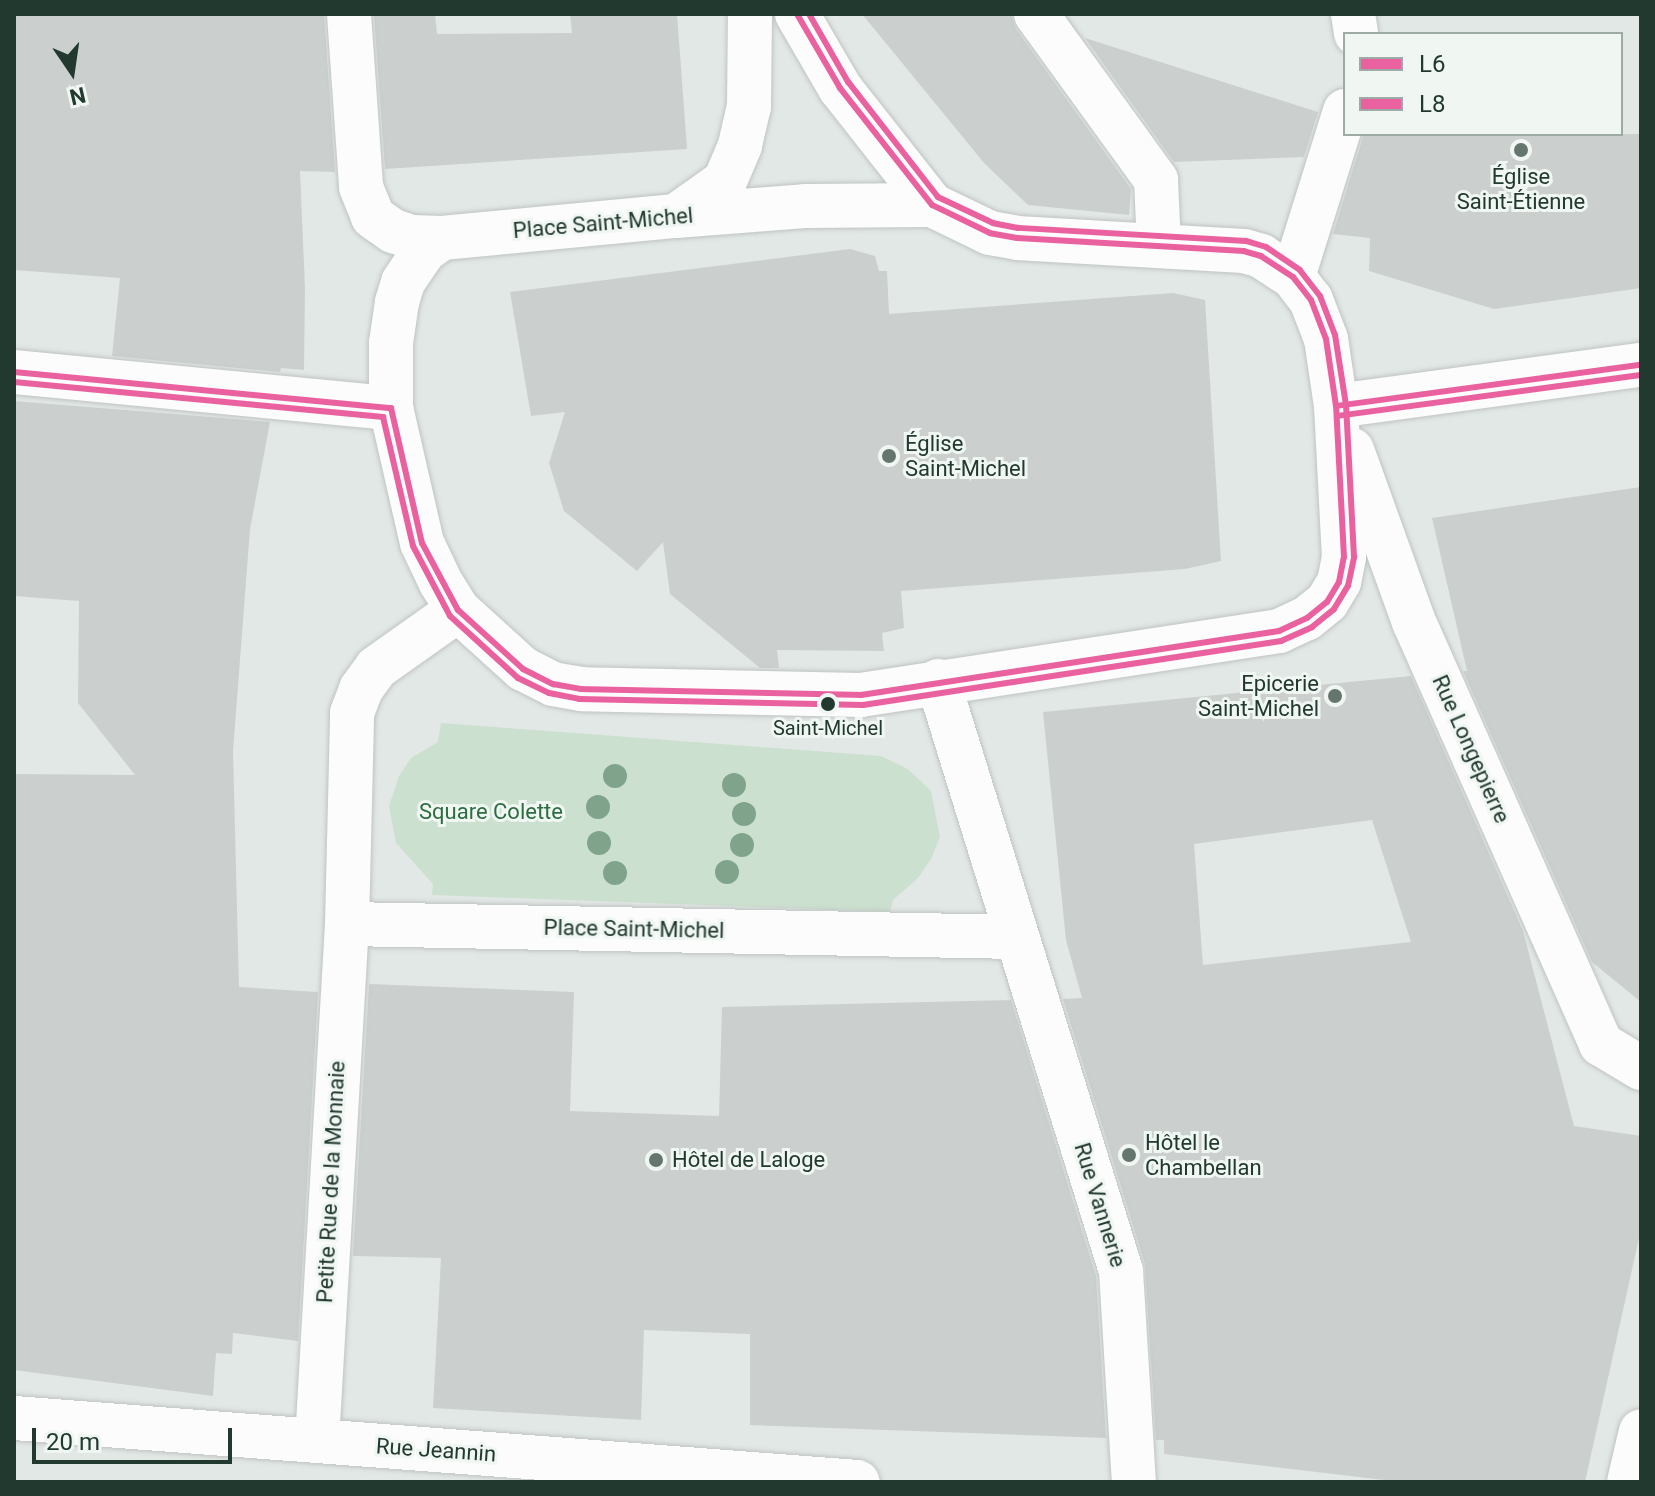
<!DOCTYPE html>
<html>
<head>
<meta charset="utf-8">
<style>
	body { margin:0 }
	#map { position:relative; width:1655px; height:1496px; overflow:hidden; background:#e2e8e5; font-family:Roboto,sans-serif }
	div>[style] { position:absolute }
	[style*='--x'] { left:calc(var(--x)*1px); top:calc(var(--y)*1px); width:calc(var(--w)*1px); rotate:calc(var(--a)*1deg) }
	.green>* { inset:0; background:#cce0d0 }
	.building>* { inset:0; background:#cbd0ce }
	.roads { filter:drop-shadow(0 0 2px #bfc4c2) drop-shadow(0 0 2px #bfc4c2) }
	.minor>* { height:44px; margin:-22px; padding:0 22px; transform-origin:22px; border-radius:22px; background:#fbfcfb }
	.bus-1>* { height:6px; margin:-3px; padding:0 3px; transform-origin:3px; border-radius:3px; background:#ea619f }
	.bus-2>* { height:6px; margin:-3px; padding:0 3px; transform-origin:3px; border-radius:3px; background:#ea619f }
	.trees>* { width:24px; height:24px; margin:-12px; border-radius:50%; background:#7fa48b }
	.dots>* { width:22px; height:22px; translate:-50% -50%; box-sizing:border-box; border:4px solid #f0f7f3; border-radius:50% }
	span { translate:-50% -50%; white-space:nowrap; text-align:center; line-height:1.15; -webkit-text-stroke:6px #f0f7f3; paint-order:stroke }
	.bus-label { font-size:20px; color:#223930 }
	.poi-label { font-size:22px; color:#223930 }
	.left { translate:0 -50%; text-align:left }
	.right { translate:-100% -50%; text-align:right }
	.street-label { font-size:22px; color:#223930 }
	.park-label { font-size:22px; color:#2e6d41 }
	.frame { position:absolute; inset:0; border:16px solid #223930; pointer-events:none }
	.legend { position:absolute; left:1343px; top:32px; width:280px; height:104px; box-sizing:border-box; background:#f0f7f3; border:2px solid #9eaba5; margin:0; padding:10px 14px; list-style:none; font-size:24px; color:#223930 }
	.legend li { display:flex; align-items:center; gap:16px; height:40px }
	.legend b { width:40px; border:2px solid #9eaba5 }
	.north { position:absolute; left:32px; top:32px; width:80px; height:80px; -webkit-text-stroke:6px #f0f7f3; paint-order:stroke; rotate:167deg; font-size:22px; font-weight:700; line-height:32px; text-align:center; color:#223930 }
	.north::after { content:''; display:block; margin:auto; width:28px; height:36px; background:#223930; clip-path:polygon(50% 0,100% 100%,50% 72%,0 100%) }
	.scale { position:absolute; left:32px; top:1428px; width:200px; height:36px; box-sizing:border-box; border:4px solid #223930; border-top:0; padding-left:10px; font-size:24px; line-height:28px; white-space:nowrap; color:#223930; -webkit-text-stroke:6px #f0f7f3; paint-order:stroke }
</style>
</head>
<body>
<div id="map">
	<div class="green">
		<i style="clip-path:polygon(441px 723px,881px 756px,908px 769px,931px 791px,940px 837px,931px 859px,918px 878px,893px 900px,890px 912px,432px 895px,433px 884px,396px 843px,389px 806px,399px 776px,411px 758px,438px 742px)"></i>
	</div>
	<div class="building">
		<i style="clip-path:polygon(14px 14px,324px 14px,335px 172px,300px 171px,305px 288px,304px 370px,281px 368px,280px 372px,112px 356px,120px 278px,14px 270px)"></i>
		<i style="clip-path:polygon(374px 14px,435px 14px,437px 34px,572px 33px,570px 14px,677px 14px,687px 149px,385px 169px)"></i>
		<i style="clip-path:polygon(862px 14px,1011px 14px,1016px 29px,1131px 189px,1129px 215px,1028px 205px,984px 163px)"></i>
		<i style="clip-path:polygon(1085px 38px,1318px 112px,1304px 157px,1174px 162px)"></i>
		<i style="clip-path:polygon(1364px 134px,1641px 134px,1641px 288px,1494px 309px,1369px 271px,1370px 238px,1333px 234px)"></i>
		<i style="clip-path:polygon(850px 249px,875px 256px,879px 271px,887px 271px,889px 314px,1173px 293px,1205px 300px,1221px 561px,1185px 569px,901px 591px,904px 628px,882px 633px,884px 651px,777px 650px,779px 668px,760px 668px,670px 594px,663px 542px,637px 571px,564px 511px,549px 463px,565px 412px,531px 416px,510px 292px)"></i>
		<i style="clip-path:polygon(14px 401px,270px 422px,250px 529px,233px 751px,239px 987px,318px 992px,298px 1341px,233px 1333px,232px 1354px,216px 1353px,213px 1396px,14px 1370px,14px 774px,135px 775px,78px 703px,79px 601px,14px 596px)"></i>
		<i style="clip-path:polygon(1641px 487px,1641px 1002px,1592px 962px,1463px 671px,1467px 671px,1432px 518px)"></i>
		<i style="clip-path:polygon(evenodd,1411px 676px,1523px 931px,1574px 1126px,1641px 1136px,1641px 1229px,1585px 1482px,1401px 1482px,1164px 1454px,1164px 1440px,1156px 1440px,1145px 1264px,1063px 999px,1082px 998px,1066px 940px,1043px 712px,1411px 676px,1372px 820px,1411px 942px,1203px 965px,1194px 844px,1372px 820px)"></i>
		<i style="clip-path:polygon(369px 984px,574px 992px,570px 1111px,719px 1116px,722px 1007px,1011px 1000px,1096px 1276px,1106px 1438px,750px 1425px,750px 1334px,644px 1330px,641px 1420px,433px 1408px,441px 1258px,353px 1256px)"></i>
	</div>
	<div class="roads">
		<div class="minor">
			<i style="--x:349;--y:14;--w:173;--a:86"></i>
			<i style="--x:361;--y:187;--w:32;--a:68"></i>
			<i style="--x:373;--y:217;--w:24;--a:35"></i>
			<i style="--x:393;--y:231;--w:20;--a:18"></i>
			<i style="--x:412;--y:237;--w:30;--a:2"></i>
			<i style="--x:797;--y:14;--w:86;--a:59.8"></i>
			<i style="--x:840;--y:88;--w:149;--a:51.8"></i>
			<i style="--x:1036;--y:14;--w:205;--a:54.1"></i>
			<i style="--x:1156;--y:180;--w:65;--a:87.4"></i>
			<i style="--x:1353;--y:14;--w:20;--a:81"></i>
			<i style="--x:932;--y:205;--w:64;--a:25.8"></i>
			<i style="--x:990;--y:233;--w:27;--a:10"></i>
			<i style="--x:1017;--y:238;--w:227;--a:3.3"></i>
			<i style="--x:1244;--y:251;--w:18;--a:16"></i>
			<i style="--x:1261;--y:256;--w:38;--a:33"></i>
			<i style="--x:1293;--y:277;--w:29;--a:52"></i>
			<i style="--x:1311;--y:300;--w:42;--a:69"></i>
			<i style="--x:1326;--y:339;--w:68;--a:81.5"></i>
			<i style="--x:1336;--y:406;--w:151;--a:87"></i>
			<i style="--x:1344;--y:557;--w:25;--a:101"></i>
			<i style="--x:1339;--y:582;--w:23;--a:121"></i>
			<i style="--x:1327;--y:602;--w:26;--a:141"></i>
			<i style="--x:1307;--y:618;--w:31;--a:155"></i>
			<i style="--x:1279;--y:631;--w:423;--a:171.3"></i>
			<i style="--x:861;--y:695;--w:280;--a:-178.8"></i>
			<i style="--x:581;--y:689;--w:28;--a:-170"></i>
			<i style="--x:553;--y:684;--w:34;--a:-153"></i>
			<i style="--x:523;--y:669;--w:88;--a:-137.8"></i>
			<i style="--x:458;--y:610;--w:32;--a:-122"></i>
			<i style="--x:441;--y:583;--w:44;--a:-115.4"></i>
			<i style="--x:422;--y:543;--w:139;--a:-102.9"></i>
			<i style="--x:391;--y:408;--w:65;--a:-90"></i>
			<i style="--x:391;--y:343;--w:41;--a:-81.7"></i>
			<i style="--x:397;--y:302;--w:21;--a:-73"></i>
			<i style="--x:403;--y:282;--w:37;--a:-56"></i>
			<i style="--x:424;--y:251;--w:22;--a:-36"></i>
			<i style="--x:442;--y:238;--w:235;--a:-5.4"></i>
			<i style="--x:676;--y:216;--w:129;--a:-4.4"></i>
			<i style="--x:805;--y:206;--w:127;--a:-0.5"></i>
			<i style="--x:676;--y:216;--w:60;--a:-35.5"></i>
			<i style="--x:725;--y:181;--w:39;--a:-67"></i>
			<i style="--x:740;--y:145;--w:39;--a:-77"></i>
			<i style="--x:749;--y:107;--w:93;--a:-89.4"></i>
			<i style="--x:1293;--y:277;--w:174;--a:-72.6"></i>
			<i style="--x:14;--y:372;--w:379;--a:5.5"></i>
			<i style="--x:1336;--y:406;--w:308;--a:-7.7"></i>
			<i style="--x:1352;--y:450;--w:183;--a:70.2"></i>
			<i style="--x:1414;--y:622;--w:462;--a:66.1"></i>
			<i style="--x:1601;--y:1044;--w:47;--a:31"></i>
			<i style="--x:938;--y:681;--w:618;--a:72.77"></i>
			<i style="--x:1121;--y:1271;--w:211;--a:86.5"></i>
			<i style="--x:347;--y:924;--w:669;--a:1.11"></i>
			<i style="--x:14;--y:1418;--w:846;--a:4.34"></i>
			<i style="--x:317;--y:1441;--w:518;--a:-86.68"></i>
			<i style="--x:347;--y:924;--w:211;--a:-88.6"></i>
			<i style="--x:352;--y:713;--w:26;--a:-69"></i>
			<i style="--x:361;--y:689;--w:26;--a:-54"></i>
			<i style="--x:376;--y:668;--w:100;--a:-35.3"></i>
			<i style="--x:1629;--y:1482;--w:52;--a:-76.8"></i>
		</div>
	</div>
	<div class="bus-1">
		<i style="--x:14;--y:372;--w:379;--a:5.5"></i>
		<i style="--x:391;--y:408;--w:139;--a:77.1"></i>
		<i style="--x:422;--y:543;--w:76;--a:61.8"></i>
		<i style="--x:458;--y:610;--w:88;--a:42.2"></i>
		<i style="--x:523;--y:669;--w:34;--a:27"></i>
		<i style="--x:553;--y:684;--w:28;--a:10"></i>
		<i style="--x:581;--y:689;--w:280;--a:1.2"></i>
		<i style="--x:861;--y:695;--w:423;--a:-8.7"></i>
		<i style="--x:1279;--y:631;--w:31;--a:-25"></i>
		<i style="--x:1307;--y:618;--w:26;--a:-39"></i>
		<i style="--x:1327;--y:602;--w:23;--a:-59"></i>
		<i style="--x:1339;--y:582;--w:25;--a:-79"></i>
		<i style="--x:1344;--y:557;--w:151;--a:-93"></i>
		<i style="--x:1336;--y:406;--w:68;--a:-98.5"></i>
		<i style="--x:1326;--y:339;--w:42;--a:-111"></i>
		<i style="--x:1311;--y:300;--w:29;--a:-128"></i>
		<i style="--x:1293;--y:277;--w:38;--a:-147"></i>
		<i style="--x:1261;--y:256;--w:18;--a:-164"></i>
		<i style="--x:1244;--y:251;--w:227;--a:-176.7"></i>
		<i style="--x:1017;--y:238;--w:27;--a:-170"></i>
		<i style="--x:990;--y:233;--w:64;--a:-154.2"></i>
		<i style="--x:932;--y:205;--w:149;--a:-128.2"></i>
		<i style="--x:840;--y:88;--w:86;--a:-120.2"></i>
		<i style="--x:1336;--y:406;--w:308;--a:-7.7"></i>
	</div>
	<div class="bus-2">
		<i style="--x:14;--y:382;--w:371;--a:5.4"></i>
		<i style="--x:383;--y:417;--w:132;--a:76.9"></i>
		<i style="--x:413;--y:546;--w:79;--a:62.1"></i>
		<i style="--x:450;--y:616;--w:92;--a:42.4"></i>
		<i style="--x:518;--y:678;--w:34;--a:26"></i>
		<i style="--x:549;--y:693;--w:31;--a:11"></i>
		<i style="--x:579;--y:699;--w:284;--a:1.2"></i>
		<i style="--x:863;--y:705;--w:423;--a:-8.7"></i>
		<i style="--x:1281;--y:641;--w:34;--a:-24"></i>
		<i style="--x:1312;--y:627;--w:28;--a:-39"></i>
		<i style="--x:1334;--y:609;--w:27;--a:-59"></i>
		<i style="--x:1348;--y:586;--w:30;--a:-78"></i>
		<i style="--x:1354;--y:557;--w:152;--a:-93"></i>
		<i style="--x:1346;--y:405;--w:71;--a:-98.9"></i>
		<i style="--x:1335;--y:335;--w:42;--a:-111"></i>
		<i style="--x:1320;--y:296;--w:33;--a:-128"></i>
		<i style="--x:1300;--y:270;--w:41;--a:-145.9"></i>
		<i style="--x:1266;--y:247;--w:21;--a:-163"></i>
		<i style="--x:1246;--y:241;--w:228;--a:-176.7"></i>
		<i style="--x:1018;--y:228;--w:25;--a:-169"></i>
		<i style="--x:993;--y:223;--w:61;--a:-154.7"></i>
		<i style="--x:938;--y:197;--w:146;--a:-128"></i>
		<i style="--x:848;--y:82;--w:78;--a:-119.8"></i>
		<i style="--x:1337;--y:416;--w:307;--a:-7.7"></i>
	</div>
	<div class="trees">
		<i style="left:615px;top:776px"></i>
		<i style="left:734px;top:785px"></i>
		<i style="left:598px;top:807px"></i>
		<i style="left:744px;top:814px"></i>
		<i style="left:599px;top:843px"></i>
		<i style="left:742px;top:845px"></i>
		<i style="left:727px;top:872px"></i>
		<i style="left:615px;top:873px"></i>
	</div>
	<div class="dots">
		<i style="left:1521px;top:150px;background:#65766f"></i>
		<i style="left:889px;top:456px;background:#65766f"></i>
		<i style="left:1335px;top:696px;background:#65766f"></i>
		<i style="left:828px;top:704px;background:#223930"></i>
		<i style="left:1129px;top:1155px;background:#65766f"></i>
		<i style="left:656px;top:1160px;background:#65766f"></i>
	</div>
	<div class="bus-label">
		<span style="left:828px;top:728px">Saint-Michel</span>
	</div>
	<div class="poi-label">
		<span style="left:1521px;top:189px">Église<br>Saint-Étienne</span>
		<span class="left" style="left:905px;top:456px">Église<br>Saint-Michel</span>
		<span class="right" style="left:1319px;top:696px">Epicerie<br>Saint-Michel</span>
		<span class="left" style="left:1145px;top:1155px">Hôtel le<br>Chambellan</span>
		<span class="left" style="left:672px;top:1160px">Hôtel de Laloge</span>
	</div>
	<div class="street-label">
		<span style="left:603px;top:223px;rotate:-5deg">Place Saint-Michel</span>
		<span style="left:1471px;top:749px;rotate:66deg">Rue Longepierre</span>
		<span style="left:634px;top:929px;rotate:1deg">Place Saint-Michel</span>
		<span style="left:331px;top:1182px;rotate:-87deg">Petite Rue de la Monnaie</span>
		<span style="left:1100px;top:1205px;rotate:73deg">Rue Vannerie</span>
		<span style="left:436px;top:1450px;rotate:4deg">Rue Jeannin</span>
	</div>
	<div class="park-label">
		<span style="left:491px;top:812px">Square Colette</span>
	</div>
	<div class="frame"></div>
	<ul class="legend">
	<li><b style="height:10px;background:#ea619f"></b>L6</li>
	<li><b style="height:10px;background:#ea619f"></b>L8</li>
	</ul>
	<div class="north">N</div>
	<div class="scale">20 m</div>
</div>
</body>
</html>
